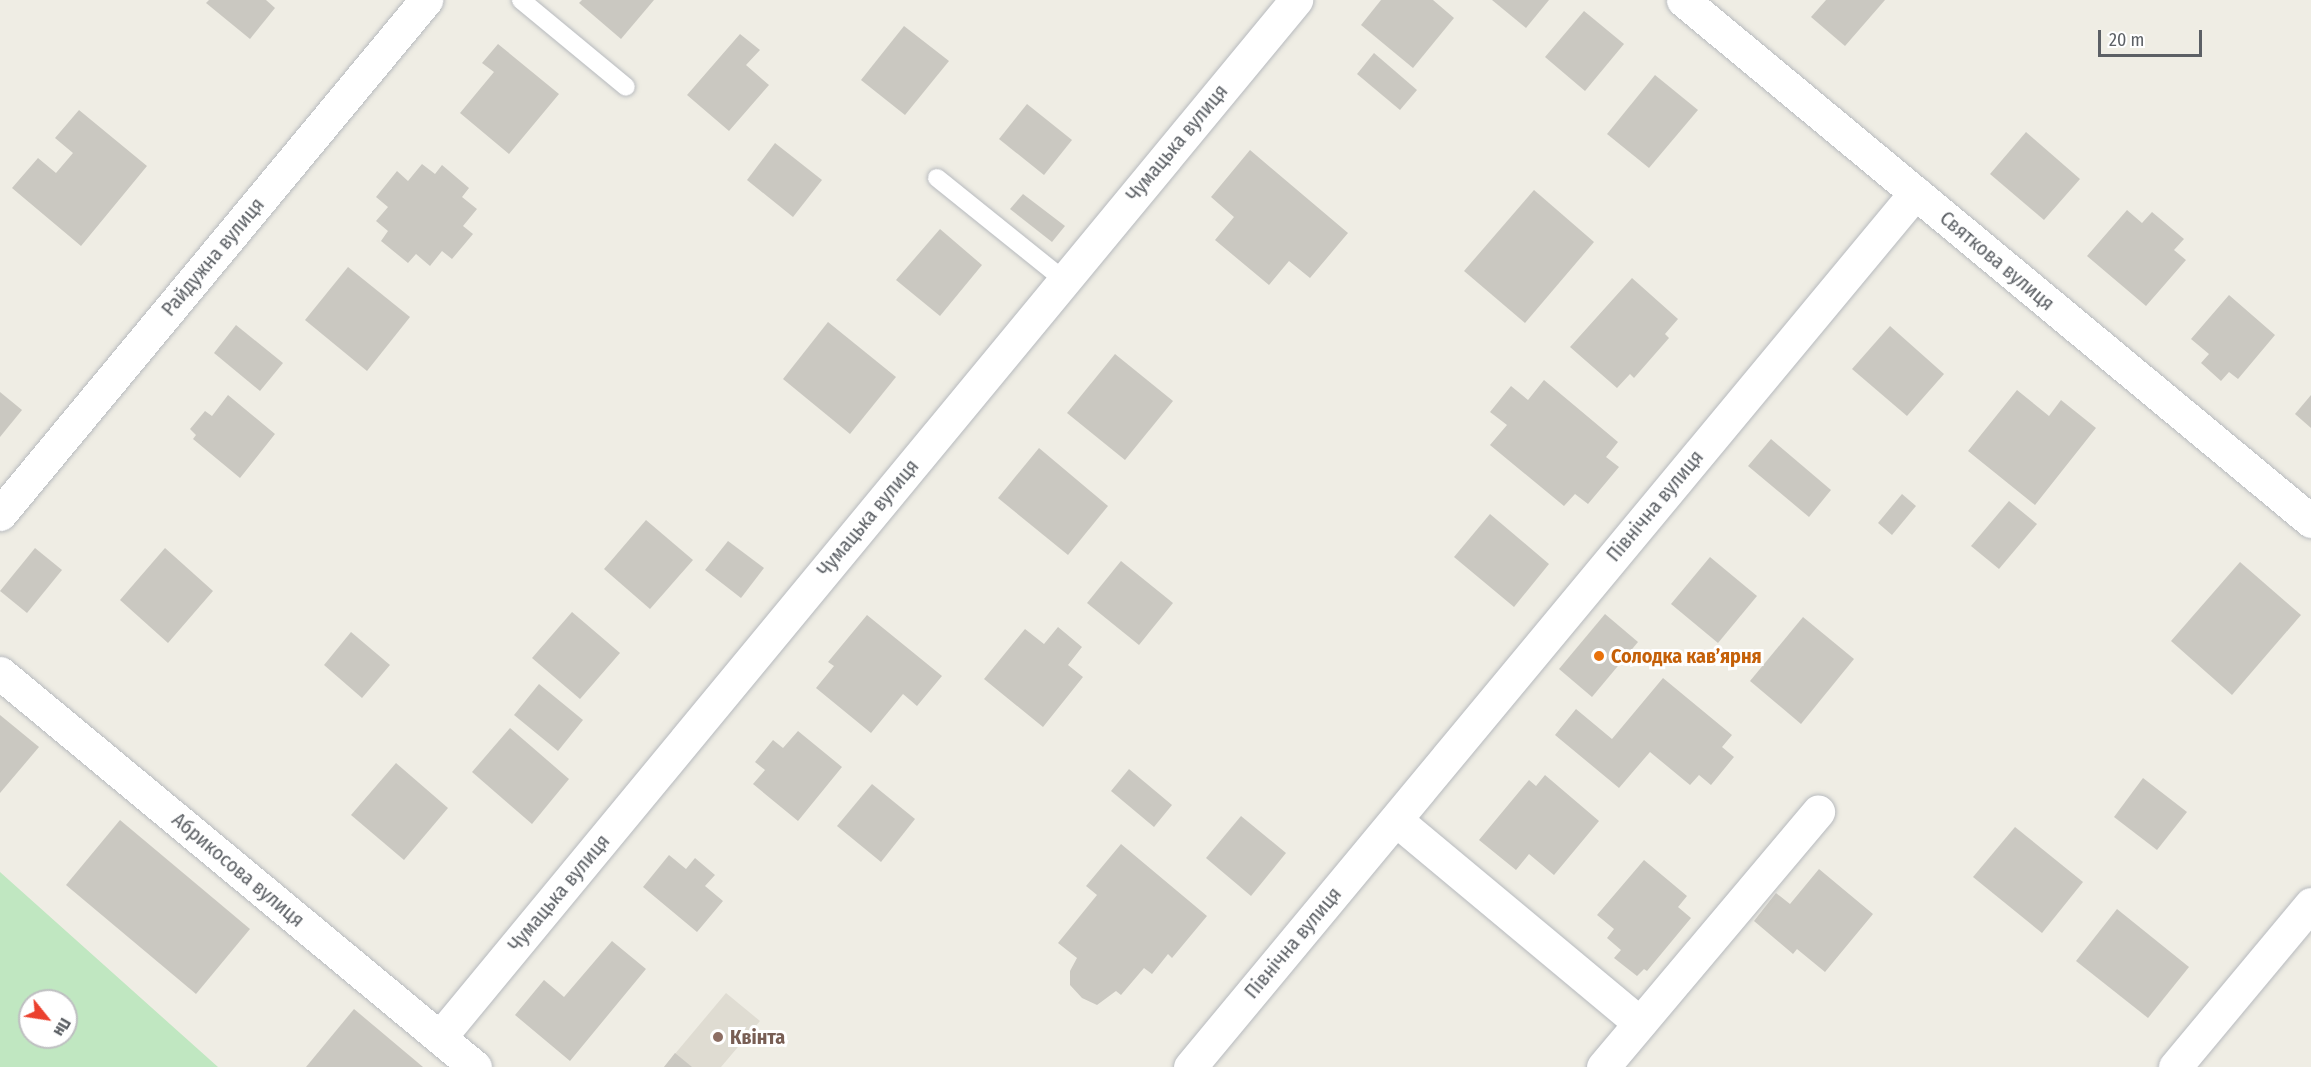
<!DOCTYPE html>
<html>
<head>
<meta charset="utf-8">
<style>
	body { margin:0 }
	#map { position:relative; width:2311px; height:1067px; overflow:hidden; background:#efede4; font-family:"Fira Sans Condensed",sans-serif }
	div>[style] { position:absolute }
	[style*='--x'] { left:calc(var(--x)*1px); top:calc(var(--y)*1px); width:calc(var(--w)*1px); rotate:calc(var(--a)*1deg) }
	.education>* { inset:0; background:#dfdcd2 }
	.green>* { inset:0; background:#c0e7c1 }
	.building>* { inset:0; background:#cac8c1 }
	.roads { filter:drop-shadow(0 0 2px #b7babe) drop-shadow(0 0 2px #b7babe) }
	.service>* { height:18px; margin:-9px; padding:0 9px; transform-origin:9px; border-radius:9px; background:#fff }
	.minor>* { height:33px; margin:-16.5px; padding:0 16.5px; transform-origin:16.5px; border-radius:16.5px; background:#fff }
	.dots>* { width:16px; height:16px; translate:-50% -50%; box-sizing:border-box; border:3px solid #fff; border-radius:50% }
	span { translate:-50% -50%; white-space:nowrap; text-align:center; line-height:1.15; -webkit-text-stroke:6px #fff; paint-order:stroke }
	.street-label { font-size:20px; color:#5c6065 }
	.food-label { font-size:20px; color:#c56008; font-weight:700 }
	.left { translate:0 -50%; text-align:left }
	.education-label { font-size:20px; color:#785e54; font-weight:700 }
	.north { position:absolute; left:18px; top:989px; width:60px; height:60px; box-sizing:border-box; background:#fff; border:2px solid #bebfc1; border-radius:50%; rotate:120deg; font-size:16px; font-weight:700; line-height:24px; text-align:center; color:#5c6065 }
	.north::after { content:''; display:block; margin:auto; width:21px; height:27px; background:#eb412e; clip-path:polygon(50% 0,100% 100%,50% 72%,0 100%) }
	.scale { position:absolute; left:2098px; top:30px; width:104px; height:27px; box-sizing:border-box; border:3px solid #5c6065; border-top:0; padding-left:8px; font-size:18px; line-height:21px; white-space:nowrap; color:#5c6065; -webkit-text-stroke:4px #fff; paint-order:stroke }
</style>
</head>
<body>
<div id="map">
	<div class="education">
		<i style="clip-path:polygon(726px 993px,760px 1021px,721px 1067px,664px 1067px)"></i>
	</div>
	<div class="green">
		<i style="clip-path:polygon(evenodd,0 872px,218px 1067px,0 1067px,0 872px,30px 1001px,66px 1001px,66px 1037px,30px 1037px,30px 1001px)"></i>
	</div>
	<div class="building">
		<i style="clip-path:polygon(209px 0,266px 0,275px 8px,250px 39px,206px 3px)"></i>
		<i style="clip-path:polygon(582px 0,654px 0,621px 39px,579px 3px)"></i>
		<i style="clip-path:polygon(1381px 0,1433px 0,1454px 18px,1413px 68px,1361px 25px)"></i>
		<i style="clip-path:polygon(1492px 0,1549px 0,1526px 28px)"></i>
		<i style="clip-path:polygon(1826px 0,1885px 0,1845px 46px,1811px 17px)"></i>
		<i style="clip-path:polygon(1584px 11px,1624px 44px,1585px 91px,1545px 57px)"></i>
		<i style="clip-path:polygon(904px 26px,949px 61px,905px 115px,861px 80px)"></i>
		<i style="clip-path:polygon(740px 34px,760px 50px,746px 65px,769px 85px,729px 131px,687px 95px)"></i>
		<i style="clip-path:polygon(498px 44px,559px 94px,509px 154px,460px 113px,494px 72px,482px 63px)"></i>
		<i style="clip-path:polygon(1374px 53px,1417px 90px,1400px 110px,1357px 74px)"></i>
		<i style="clip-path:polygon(1655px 75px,1698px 110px,1649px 168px,1607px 134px)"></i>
		<i style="clip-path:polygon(1027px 104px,1072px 140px,1044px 175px,999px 139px)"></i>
		<i style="clip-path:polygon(79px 110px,147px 166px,81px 246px,12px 188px,38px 158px,56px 173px,73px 153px,55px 138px)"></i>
		<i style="clip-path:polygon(2026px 132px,2080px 179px,2044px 220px,1990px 174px)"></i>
		<i style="clip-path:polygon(775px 143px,822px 180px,793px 217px,747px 180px)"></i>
		<i style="clip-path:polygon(1250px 150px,1348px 233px,1310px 278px,1289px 261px,1269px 285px,1215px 240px,1234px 217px,1211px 197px)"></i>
		<i style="clip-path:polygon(422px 164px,435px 174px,442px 165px,469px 188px,462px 197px,477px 209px,463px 226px,473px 234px,452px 259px,442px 251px,430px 266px,416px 254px,408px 263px,381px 241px,388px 231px,376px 221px,388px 207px,376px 197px,397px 171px,408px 181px)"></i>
		<i style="clip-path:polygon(1534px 190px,1594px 242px,1525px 323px,1464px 271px)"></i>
		<i style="clip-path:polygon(1023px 194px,1065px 226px,1052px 242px,1010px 209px)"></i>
		<i style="clip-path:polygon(2127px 210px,2142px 223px,2152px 212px,2184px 239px,2174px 250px,2186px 260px,2146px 306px,2087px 256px)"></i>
		<i style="clip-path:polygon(940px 229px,982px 265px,940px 316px,896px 280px)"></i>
		<i style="clip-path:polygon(348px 267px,410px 317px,367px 371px,305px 320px)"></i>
		<i style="clip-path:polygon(1632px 278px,1678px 319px,1665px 334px,1669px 338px,1634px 378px,1630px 374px,1617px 388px,1570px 347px)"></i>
		<i style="clip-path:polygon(2229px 295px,2275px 335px,2238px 379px,2229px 372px,2221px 381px,2201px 363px,2209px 354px,2191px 339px)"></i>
		<i style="clip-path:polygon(828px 322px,896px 377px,850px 434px,783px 379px)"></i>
		<i style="clip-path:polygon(236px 325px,283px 363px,260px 391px,214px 353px)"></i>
		<i style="clip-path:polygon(1890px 326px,1944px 374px,1907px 416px,1852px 369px)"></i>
		<i style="clip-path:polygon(1115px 354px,1173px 401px,1125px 460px,1067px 413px)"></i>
		<i style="clip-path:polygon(1544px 380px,1618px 442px,1606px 457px,1619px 467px,1588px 504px,1575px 494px,1564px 506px,1490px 445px,1507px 425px,1490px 412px,1511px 386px,1528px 400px)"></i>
		<i style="clip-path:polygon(2017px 390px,2049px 416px,2061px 400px,2096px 428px,2035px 505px,1968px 451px)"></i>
		<i style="clip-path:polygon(0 392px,22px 410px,0 437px)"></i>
		<i style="clip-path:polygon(228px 395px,275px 434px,240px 478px,193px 439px,196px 435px,190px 429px,205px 411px,212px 416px)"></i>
		<i style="clip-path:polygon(2311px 395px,2311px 428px,2295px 414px)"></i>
		<i style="clip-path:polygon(1771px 439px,1831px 490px,1809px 517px,1748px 466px)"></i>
		<i style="clip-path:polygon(1039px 448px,1108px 506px,1068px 555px,998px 498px)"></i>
		<i style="clip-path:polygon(1902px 494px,1916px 506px,1892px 535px,1878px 523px)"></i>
		<i style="clip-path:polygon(2009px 501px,2037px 524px,1999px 569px,1971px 546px)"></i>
		<i style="clip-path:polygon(1490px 514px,1549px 564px,1514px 607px,1454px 557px)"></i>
		<i style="clip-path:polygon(646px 520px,693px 560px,650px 609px,604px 569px)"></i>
		<i style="clip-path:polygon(728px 541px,764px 568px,741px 598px,705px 570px)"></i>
		<i style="clip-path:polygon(35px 548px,62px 570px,27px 613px,0 591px)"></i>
		<i style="clip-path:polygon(165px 548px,213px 591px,168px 643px,120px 600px)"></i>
		<i style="clip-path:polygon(1710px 557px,1757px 596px,1718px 643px,1671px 604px)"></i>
		<i style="clip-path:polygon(1121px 561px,1173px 603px,1139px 645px,1087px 603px)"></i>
		<i style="clip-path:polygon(2240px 562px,2301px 615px,2232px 695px,2171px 641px)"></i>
		<i style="clip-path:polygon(572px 612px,620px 653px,580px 699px,532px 658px)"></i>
		<i style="clip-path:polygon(1605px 614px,1638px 642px,1592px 697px,1559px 669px)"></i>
		<i style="clip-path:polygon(867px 615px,942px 676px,917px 706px,903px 694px,871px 733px,816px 688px,834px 666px,828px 662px)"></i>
		<i style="clip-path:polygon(1803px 617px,1854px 659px,1801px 724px,1750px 681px)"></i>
		<i style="clip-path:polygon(1058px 627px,1082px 647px,1068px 665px,1083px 677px,1043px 727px,984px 679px,1025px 629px,1044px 644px)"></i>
		<i style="clip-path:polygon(351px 632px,390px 665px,362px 698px,324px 665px)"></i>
		<i style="clip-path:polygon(1663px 678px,1732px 735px,1722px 747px,1734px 757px,1711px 785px,1699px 775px,1690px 785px,1650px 752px,1619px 788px,1555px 735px,1576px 709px,1612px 739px)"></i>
		<i style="clip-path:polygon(539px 684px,583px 720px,558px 751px,514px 715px)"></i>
		<i style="clip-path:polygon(0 715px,39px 747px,0 793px)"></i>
		<i style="clip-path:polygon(510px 728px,569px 779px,532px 824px,472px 772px)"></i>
		<i style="clip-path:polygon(798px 731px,842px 767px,798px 821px,753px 784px,765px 770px,755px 762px,773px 740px,783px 748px)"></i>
		<i style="clip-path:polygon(396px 763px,448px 808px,404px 860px,351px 815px)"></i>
		<i style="clip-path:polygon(1129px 769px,1172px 805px,1154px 827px,1111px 791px)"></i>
		<i style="clip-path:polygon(1545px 775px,1599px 821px,1554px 875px,1529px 854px,1516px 870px,1479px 840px,1529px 780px,1536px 786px)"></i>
		<i style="clip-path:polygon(2143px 778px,2187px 812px,2157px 850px,2114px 817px)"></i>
		<i style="clip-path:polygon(872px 784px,915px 819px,881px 862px,837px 826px)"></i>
		<i style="clip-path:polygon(1241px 816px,1286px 853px,1251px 896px,1206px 858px)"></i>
		<i style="clip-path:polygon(120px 820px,250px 929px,196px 994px,66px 885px)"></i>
		<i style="clip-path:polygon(2015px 827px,2083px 882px,2042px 933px,1973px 877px)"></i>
		<i style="clip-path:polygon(1121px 844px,1207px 916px,1172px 958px,1168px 954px,1152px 974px,1144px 968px,1121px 995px,1116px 991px,1097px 1005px,1082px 998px,1070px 985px,1070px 971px,1077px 958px,1058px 943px,1097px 895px,1086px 886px)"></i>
		<i style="clip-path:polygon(669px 855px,686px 869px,695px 858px,715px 875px,705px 886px,723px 901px,697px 932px,643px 887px)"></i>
		<i style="clip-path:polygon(1644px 860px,1687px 896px,1678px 907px,1691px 918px,1647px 971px,1644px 969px,1637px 976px,1614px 958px,1621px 950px,1607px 938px,1614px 929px,1597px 915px)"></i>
		<i style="clip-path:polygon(1819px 869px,1873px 914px,1825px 972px,1797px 949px,1793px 954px,1754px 921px,1776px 893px,1790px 904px)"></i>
		<i style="clip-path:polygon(2117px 909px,2189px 967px,2148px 1018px,2076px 961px)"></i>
		<i style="clip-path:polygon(612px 941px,646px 969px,570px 1061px,515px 1015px,544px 980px,564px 997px)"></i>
		<i style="clip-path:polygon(354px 1009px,423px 1067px,306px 1067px)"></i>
		<i style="clip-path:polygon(675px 1053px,692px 1067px,664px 1067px)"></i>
	</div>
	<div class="roads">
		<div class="service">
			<i style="--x:521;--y:0;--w:136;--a:39.6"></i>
			<i style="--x:937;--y:178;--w:163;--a:38.8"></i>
		</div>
		<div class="minor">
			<i style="--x:1683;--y:0;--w:816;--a:39.68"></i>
			<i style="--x:0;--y:514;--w:668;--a:-50.35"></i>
			<i style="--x:0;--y:673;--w:617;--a:39.67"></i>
			<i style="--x:1396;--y:820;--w:317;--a:39.8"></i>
			<i style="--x:440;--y:1037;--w:1345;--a:-50.46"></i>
			<i style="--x:1190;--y:1067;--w:1136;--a:-50.32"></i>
			<i style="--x:1603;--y:1067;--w:334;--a:-49.9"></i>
			<i style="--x:2175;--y:1067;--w:212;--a:-50.2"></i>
		</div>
	</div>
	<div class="dots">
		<i style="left:1599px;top:656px;background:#e8710a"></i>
		<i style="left:718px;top:1037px;background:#8d6e63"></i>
	</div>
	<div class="street-label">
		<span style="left:1177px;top:143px;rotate:-50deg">Чумацька вулиця</span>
		<span style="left:213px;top:257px;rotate:-50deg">Райдужна вулиця</span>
		<span style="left:1997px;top:261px;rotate:40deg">Святкова вулиця</span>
		<span style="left:1655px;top:506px;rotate:-50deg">Північна вулиця</span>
		<span style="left:868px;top:518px;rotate:-50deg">Чумацька вулиця</span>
		<span style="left:238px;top:870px;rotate:40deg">Абрикосова вулиця</span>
		<span style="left:559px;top:893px;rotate:-50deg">Чумацька вулиця</span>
		<span style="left:1293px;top:943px;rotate:-50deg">Північна вулиця</span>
	</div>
	<div class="food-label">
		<span class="left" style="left:1611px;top:656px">Солодка кав’ярня</span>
	</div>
	<div class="education-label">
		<span class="left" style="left:730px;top:1037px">Квінта</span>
	</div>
	<div class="north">Пн</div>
	<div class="scale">20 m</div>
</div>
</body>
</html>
